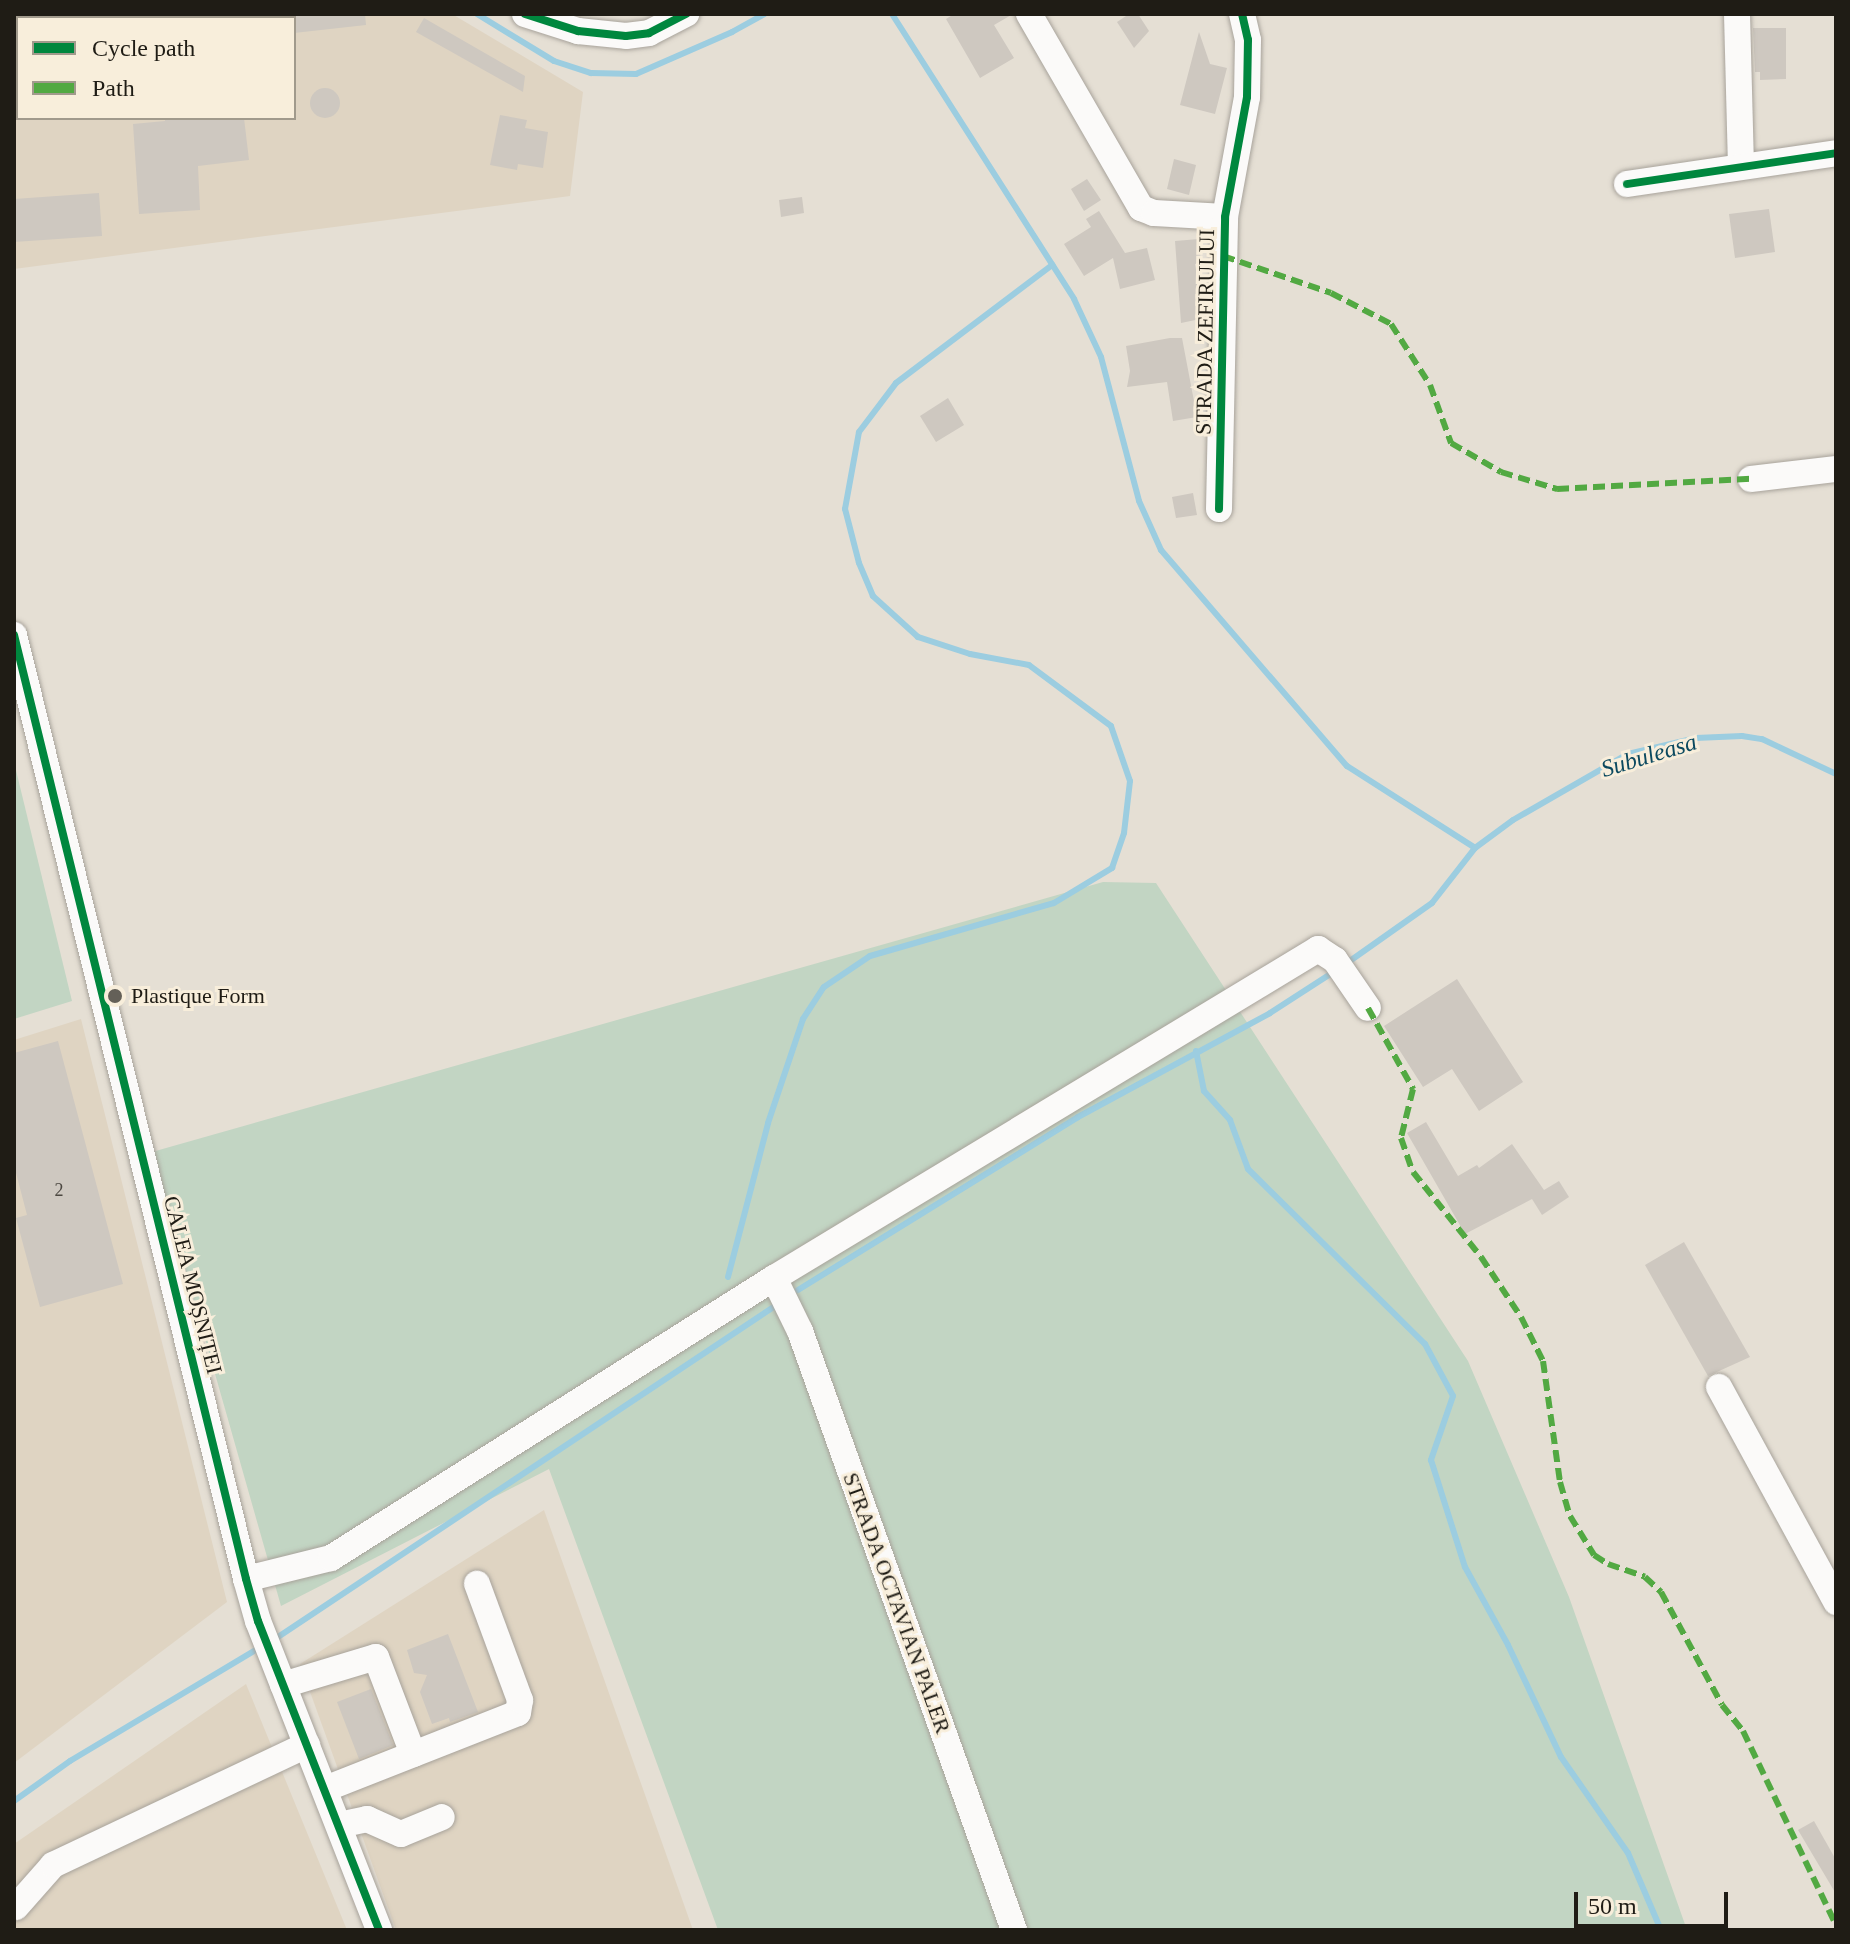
<!DOCTYPE html>
<html>
<head>
<meta charset="utf-8">
<style>
	body { margin:0 }
	#map { position:relative; width:1850px; height:1944px; overflow:hidden; background:#e5dfd4; font-family:"Times New Roman",serif }
	div>[style] { position:absolute }
	[style*='--x'] { left:calc(var(--x)*1px); top:calc(var(--y)*1px); width:calc(var(--w)*1px); rotate:calc(var(--a)*1deg) }
	.built>* { inset:0; background:#dfd4c2 }
	.green>* { inset:0; background:#c2d5c3 }
	.stream>* { height:6px; margin:-3px; padding:0 3px; transform-origin:3px; border-radius:3px; background:#9ccde0 }
	.building>* { inset:0; background:#cec8c0 }
	.round { border-radius:50% }
	.roads { filter:drop-shadow(0 0 2px #a8a39b) drop-shadow(0 0 2px #a8a39b) }
	.minor>* { height:26px; margin:-13px; padding:0 13px; transform-origin:13px; border-radius:13px; background:#fbfaf9 }
	.quiet>* { height:6px; margin-top:-3px; transform-origin:0; background:repeating-linear-gradient(90deg,#52a942 0 12px,transparent 0 18px) }
	.cycleway>* { height:8px; margin:-4px; padding:0 4px; transform-origin:4px; border-radius:4px; background:#00873e }
	.dots>* { width:22px; height:22px; translate:-50% -50%; box-sizing:border-box; border:4px solid #f8eedb; border-radius:50% }
	span { translate:-50% -50%; white-space:nowrap; text-align:center; line-height:1.15; -webkit-text-stroke:6px #f8eedb; paint-order:stroke }
	.number-label { font-size:18px; color:#4c4841 }
	.number-label span { -webkit-text-stroke-width:0 }
	.street-label { font-size:22px; color:#1f1c15 }
	.poi-label { font-size:22px; color:#1f1c15 }
	.left { translate:0 -50%; text-align:left }
	.water-label { font-size:24px; color:#0b495f; font-style:italic }
	.frame { position:absolute; inset:0; border:16px solid #1f1c15; pointer-events:none }
	.legend { position:absolute; left:16px; top:16px; width:280px; height:104px; box-sizing:border-box; background:#f8eedb; border:2px solid #a19a8c; margin:0; padding:10px 14px; list-style:none; font-size:24px; color:#1f1c15 }
	.legend li { display:flex; align-items:center; gap:16px; height:40px }
	.legend b { width:40px; border:2px solid #a19a8c }
	.scale { position:absolute; left:1574px; top:1892px; width:154px; height:36px; box-sizing:border-box; border:4px solid #1f1c15; border-top:0; padding-left:10px; font-size:24px; line-height:28px; white-space:nowrap; color:#1f1c15; -webkit-text-stroke:6px #f8eedb; paint-order:stroke }
</style>
</head>
<body>
<div id="map">
	<div class="built">
		<i style="clip-path:polygon(evenodd,14px 14px,452px 14px,583px 92px,570px 196px,14px 269px,14px 14px,18px 18px,294px 18px,294px 118px,18px 118px,18px 18px)"></i>
		<i style="clip-path:polygon(81px 1019px,227px 1602px,14px 1763px,14px 1040px)"></i>
		<i style="clip-path:polygon(544px 1510px,693px 1930px,396px 1930px,300px 1664px)"></i>
		<i style="clip-path:polygon(246px 1684px,347px 1930px,14px 1930px,14px 1844px)"></i>
	</div>
	<div class="green">
		<i style="clip-path:polygon(14px 762px,72px 1001px,14px 1019px)"></i>
		<i style="clip-path:polygon(1103px 882px,1156px 883px,1468px 1361px,1569px 1597px,1687px 1930px,718px 1930px,549px 1469px,281px 1606px,152px 1152px)"></i>
	</div>
	<div class="stream">
		<i style="--x:477;--y:14;--w:90;--a:31.4"></i>
		<i style="--x:554;--y:61;--w:39;--a:18"></i>
		<i style="--x:591;--y:73;--w:45;--a:1.3"></i>
		<i style="--x:636;--y:74;--w:105;--a:-23.6"></i>
		<i style="--x:732;--y:32;--w:37;--a:-29"></i>
		<i style="--x:892;--y:14;--w:338;--a:57.4"></i>
		<i style="--x:1074;--y:299;--w:64;--a:65"></i>
		<i style="--x:1101;--y:357;--w:149;--a:75.2"></i>
		<i style="--x:1139;--y:501;--w:54;--a:65.8"></i>
		<i style="--x:1161;--y:550;--w:285;--a:49.3"></i>
		<i style="--x:1347;--y:766;--w:152;--a:32.6"></i>
		<i style="--x:1347;--y:963;--w:104;--a:-35.2"></i>
		<i style="--x:1432;--y:903;--w:70;--a:-52"></i>
		<i style="--x:1475;--y:848;--w:47;--a:-36.4"></i>
		<i style="--x:1513;--y:820;--w:133;--a:-29.9"></i>
		<i style="--x:1628;--y:754;--w:70;--a:-13.2"></i>
		<i style="--x:1696;--y:738;--w:46;--a:-2.5"></i>
		<i style="--x:1742;--y:736;--w:20;--a:9"></i>
		<i style="--x:1762;--y:739;--w:82;--a:25.3"></i>
		<i style="--x:1196;--y:1051;--w:41;--a:78.7"></i>
		<i style="--x:1204;--y:1091;--w:39;--a:48"></i>
		<i style="--x:1230;--y:1120;--w:52;--a:69.8"></i>
		<i style="--x:1248;--y:1169;--w:249;--a:44.7"></i>
		<i style="--x:1425;--y:1344;--w:59;--a:61.7"></i>
		<i style="--x:1453;--y:1396;--w:68;--a:109"></i>
		<i style="--x:1431;--y:1460;--w:112;--a:72.4"></i>
		<i style="--x:1465;--y:1567;--w:89;--a:61.1"></i>
		<i style="--x:1508;--y:1645;--w:124;--a:64.7"></i>
		<i style="--x:1561;--y:1757;--w:117;--a:55.1"></i>
		<i style="--x:1628;--y:1853;--w:84;--a:66.8"></i>
		<i style="--x:728;--y:1277;--w:159;--a:-75.4"></i>
		<i style="--x:768;--y:1123;--w:110;--a:-71.4"></i>
		<i style="--x:803;--y:1019;--w:38;--a:-57"></i>
		<i style="--x:824;--y:987;--w:55;--a:-34"></i>
		<i style="--x:870;--y:956;--w:191;--a:-16.1"></i>
		<i style="--x:1054;--y:903;--w:68;--a:-31.1"></i>
		<i style="--x:1112;--y:868;--w:37;--a:-71"></i>
		<i style="--x:1124;--y:833;--w:52;--a:-83.4"></i>
		<i style="--x:1130;--y:781;--w:58;--a:-109.1"></i>
		<i style="--x:1111;--y:726;--w:102;--a:-143.4"></i>
		<i style="--x:1029;--y:665;--w:60;--a:-169.4"></i>
		<i style="--x:970;--y:654;--w:55;--a:-161.9"></i>
		<i style="--x:918;--y:637;--w:61;--a:-137.7"></i>
		<i style="--x:873;--y:596;--w:36;--a:-113"></i>
		<i style="--x:859;--y:563;--w:56;--a:-104.5"></i>
		<i style="--x:845;--y:509;--w:78;--a:-79.7"></i>
		<i style="--x:859;--y:432;--w:61;--a:-52.9"></i>
		<i style="--x:896;--y:383;--w:196;--a:-37.1"></i>
		<i style="--x:798;--y:1290;--w:329;--a:-31.7"></i>
		<i style="--x:1078;--y:1117;--w:218;--a:-28.4"></i>
		<i style="--x:1270;--y:1013;--w:77;--a:-32.9"></i>
		<i style="--x:272;--y:1641;--w:604;--a:-33.66"></i>
		<i style="--x:14;--y:1801;--w:69;--a:-35.5"></i>
		<i style="--x:70;--y:1761;--w:224;--a:-30.9"></i>
	</div>
	<div class="building">
		<i style="clip-path:polygon(294px 14px,365px 14px,366px 25px,294px 33px)"></i>
		<i style="clip-path:polygon(954px 14px,1013px 14px,994px 25px,1014px 58px,980px 78px,946px 19px)"></i>
		<i style="clip-path:polygon(1129px 14px,1138px 14px,1149px 31px,1134px 48px,1117px 22px)"></i>
		<i style="clip-path:polygon(424px 18px,525px 76px,523px 92px,416px 32px)"></i>
		<i style="clip-path:polygon(1753px 28px,1786px 28px,1786px 79px,1760px 80px,1760px 72px,1755px 72px)"></i>
		<i style="clip-path:polygon(1199px 32px,1210px 64px,1227px 68px,1215px 114px,1180px 105px)"></i>
		<i class="round" style="left:310px;top:88px;width:30px;height:30px"></i>
		<i style="clip-path:polygon(500px 115px,527px 120px,525px 128px,548px 132px,543px 168px,518px 164px,517px 170px,490px 165px)"></i>
		<i style="clip-path:polygon(165px 118px,244px 118px,249px 160px,198px 166px,200px 210px,139px 214px,133px 124px,165px 121px)"></i>
		<i style="clip-path:polygon(1174px 159px,1196px 165px,1189px 195px,1167px 189px)"></i>
		<i style="clip-path:polygon(1087px 179px,1101px 200px,1084px 211px,1071px 189px)"></i>
		<i style="clip-path:polygon(99px 193px,102px 236px,14px 242px,14px 199px)"></i>
		<i style="clip-path:polygon(802px 197px,804px 213px,781px 217px,779px 200px)"></i>
		<i style="clip-path:polygon(1769px 209px,1775px 252px,1735px 258px,1729px 214px)"></i>
		<i style="clip-path:polygon(1099px 211px,1125px 253px,1147px 248px,1155px 280px,1120px 289px,1113px 258px,1084px 276px,1064px 244px,1091px 227px,1086px 219px)"></i>
		<i style="clip-path:polygon(1199px 239px,1201px 263px,1195px 264px,1205px 318px,1181px 323px,1175px 241px)"></i>
		<i style="clip-path:polygon(1170px 338px,1182px 338px,1197px 417px,1173px 421px,1167px 382px,1127px 387px,1130px 371px,1126px 346px)"></i>
		<i style="clip-path:polygon(948px 398px,964px 425px,936px 442px,920px 416px)"></i>
		<i style="clip-path:polygon(1193px 493px,1197px 515px,1176px 518px,1172px 497px)"></i>
		<i style="clip-path:polygon(1457px 979px,1523px 1082px,1479px 1111px,1452px 1069px,1423px 1087px,1384px 1026px)"></i>
		<i style="clip-path:polygon(58px 1041px,123px 1284px,40px 1307px,16px 1218px,27px 1215px,14px 1165px,14px 1053px)"></i>
		<i style="clip-path:polygon(1426px 1122px,1458px 1176px,1477px 1165px,1479px 1168px,1512px 1144px,1544px 1190px,1559px 1181px,1569px 1197px,1542px 1215px,1532px 1199px,1465px 1234px,1407px 1133px)"></i>
		<i style="clip-path:polygon(1684px 1242px,1750px 1357px,1708px 1376px,1645px 1265px)"></i>
		<i style="clip-path:polygon(448px 1634px,478px 1712px,450px 1722px,449px 1718px,432px 1724px,420px 1692px,427px 1675px,414px 1673px,407px 1650px)"></i>
		<i style="clip-path:polygon(371px 1689px,393px 1745px,359px 1759px,337px 1702px)"></i>
		<i style="clip-path:polygon(1814px 1821px,1836px 1860px,1836px 1894px,1798px 1830px)"></i>
	</div>
	<div class="roads">
		<div class="minor">
			<i style="--x:525;--y:14;--w:56;--a:17.8"></i>
			<i style="--x:578;--y:31;--w:48;--a:5.9"></i>
			<i style="--x:626;--y:36;--w:23;--a:-7"></i>
			<i style="--x:649;--y:33;--w:42;--a:-27.2"></i>
			<i style="--x:1029;--y:14;--w:224;--a:60"></i>
			<i style="--x:1141;--y:208;--w:14;--a:21"></i>
			<i style="--x:1154;--y:213;--w:71;--a:3.2"></i>
			<i style="--x:1737;--y:14;--w:151;--a:88.5"></i>
			<i style="--x:1627;--y:184;--w:211;--a:-8.4"></i>
			<i style="--x:1751;--y:479;--w:86;--a:-6.7"></i>
			<i style="--x:1219;--y:509;--w:292;--a:-88.8"></i>
			<i style="--x:1225;--y:217;--w:122;--a:-79.6"></i>
			<i style="--x:1247;--y:97;--w:57;--a:-89"></i>
			<i style="--x:1248;--y:40;--w:27;--a:-103"></i>
			<i style="--x:14;--y:635;--w:972;--a:76.19"></i>
			<i style="--x:246;--y:1579;--w:44;--a:74.1"></i>
			<i style="--x:258;--y:1621;--w:332;--a:68.6"></i>
			<i style="--x:774;--y:1278;--w:59;--a:63.9"></i>
			<i style="--x:800;--y:1331;--w:636;--a:70.34"></i>
			<i style="--x:1719;--y:1387;--w:245;--a:61.4"></i>
			<i style="--x:246;--y:1579;--w:88;--a:-13.9"></i>
			<i style="--x:331;--y:1558;--w:524;--a:-32.3"></i>
			<i style="--x:774;--y:1278;--w:636;--a:-31.16"></i>
			<i style="--x:1318;--y:949;--w:20;--a:33"></i>
			<i style="--x:1335;--y:960;--w:58;--a:55.5"></i>
			<i style="--x:283;--y:1685;--w:97;--a:-16.8"></i>
			<i style="--x:376;--y:1657;--w:104;--a:69.1"></i>
			<i style="--x:325;--y:1789;--w:207;--a:-21.5"></i>
			<i style="--x:518;--y:1713;--w:13;--a:-81"></i>
			<i style="--x:520;--y:1700;--w:124;--a:-110.3"></i>
			<i style="--x:339;--y:1825;--w:29;--a:-12"></i>
			<i style="--x:367;--y:1819;--w:37;--a:24"></i>
			<i style="--x:401;--y:1834;--w:44;--a:-22.5"></i>
			<i style="--x:16;--y:1907;--w:56;--a:-48.6"></i>
			<i style="--x:53;--y:1865;--w:281;--a:-25.3"></i>
		</div>
	</div>
	<div class="quiet">
		<i style="--x:1223;--y:256;--w:114;--a:18.9"></i>
		<i style="--x:1331;--y:293;--w:68;--a:27.3"></i>
		<i style="--x:1391;--y:324;--w:72;--a:57.4"></i>
		<i style="--x:1430;--y:385;--w:62;--a:70.1"></i>
		<i style="--x:1451;--y:443;--w:58;--a:30.1"></i>
		<i style="--x:1501;--y:472;--w:59;--a:16.9"></i>
		<i style="--x:1557;--y:489;--w:194;--a:-3"></i>
		<i style="--x:1368;--y:1008;--w:93;--a:60.9"></i>
		<i style="--x:1413;--y:1089;--w:50;--a:103.8"></i>
		<i style="--x:1401;--y:1138;--w:36;--a:71"></i>
		<i style="--x:1413;--y:1172;--w:109;--a:51.3"></i>
		<i style="--x:1481;--y:1257;--w:72;--a:56.3"></i>
		<i style="--x:1521;--y:1317;--w:49;--a:63.4"></i>
		<i style="--x:1543;--y:1361;--w:122;--a:82"></i>
		<i style="--x:1560;--y:1482;--w:35;--a:74"></i>
		<i style="--x:1570;--y:1516;--w:46;--a:58.4"></i>
		<i style="--x:1594;--y:1555;--w:17;--a:33"></i>
		<i style="--x:1608;--y:1564;--w:39;--a:19"></i>
		<i style="--x:1645;--y:1577;--w:22;--a:43"></i>
		<i style="--x:1661;--y:1592;--w:128;--a:61.6"></i>
		<i style="--x:1722;--y:1705;--w:33;--a:51"></i>
		<i style="--x:1743;--y:1731;--w:215;--a:64.4"></i>
	</div>
	<div class="cycleway">
		<i style="--x:525;--y:14;--w:56;--a:17.8"></i>
		<i style="--x:578;--y:31;--w:48;--a:5.9"></i>
		<i style="--x:626;--y:36;--w:23;--a:-7"></i>
		<i style="--x:649;--y:33;--w:42;--a:-27.2"></i>
		<i style="--x:1627;--y:184;--w:211;--a:-8.4"></i>
		<i style="--x:1219;--y:509;--w:292;--a:-88.8"></i>
		<i style="--x:1225;--y:217;--w:122;--a:-79.6"></i>
		<i style="--x:1247;--y:97;--w:57;--a:-89"></i>
		<i style="--x:1248;--y:40;--w:27;--a:-103"></i>
		<i style="--x:14;--y:635;--w:972;--a:76.19"></i>
		<i style="--x:246;--y:1579;--w:44;--a:74.1"></i>
		<i style="--x:258;--y:1621;--w:332;--a:68.6"></i>
	</div>
	<div class="dots">
		<i style="left:115px;top:996px;background:#646058"></i>
	</div>
	<div class="number-label">
		<span style="left:59px;top:1190px">2</span>
	</div>
	<div class="street-label">
		<span style="left:1205px;top:332px;rotate:-89deg">STRADA ZEFIRULUI</span>
		<span style="left:193px;top:1285px;rotate:76deg">CALEA MOȘNIȚEI</span>
		<span style="left:897px;top:1603px;rotate:70deg">STRADA OCTAVIAN PALER</span>
	</div>
	<div class="poi-label">
		<span class="left" style="left:131px;top:996px">Plastique Form</span>
	</div>
	<div class="water-label">
		<span style="left:1649px;top:756px;rotate:-17deg">Subuleasa</span>
	</div>
	<div class="frame"></div>
	<ul class="legend">
	<li><b style="height:10px;background:#00873e"></b>Cycle path</li>
	<li><b style="height:10px;background:#52a942"></b>Path</li>
	</ul>
	<div class="scale">50 m</div>
</div>
</body>
</html>
